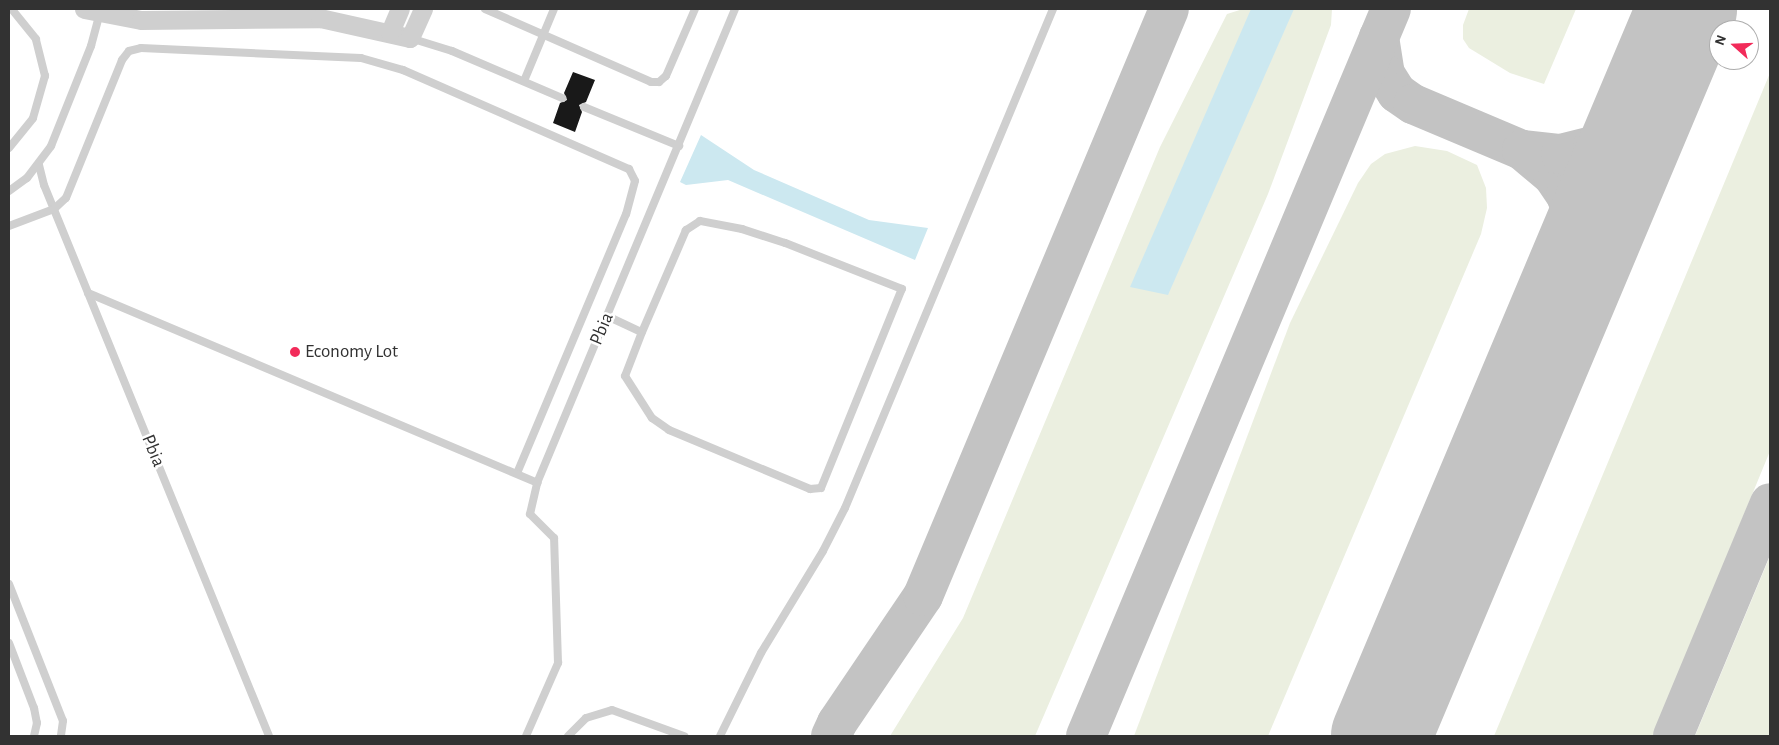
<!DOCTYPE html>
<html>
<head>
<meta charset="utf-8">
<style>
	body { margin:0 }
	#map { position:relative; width:1779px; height:745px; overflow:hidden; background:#fff; font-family:"Alegreya Sans",sans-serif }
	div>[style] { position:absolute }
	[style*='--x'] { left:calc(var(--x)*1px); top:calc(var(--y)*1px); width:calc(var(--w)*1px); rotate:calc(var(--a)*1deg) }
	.green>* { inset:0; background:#ebefe0 }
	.water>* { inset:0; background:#cce8f0 }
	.taxiway>* { height:40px; margin:-20px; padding:0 20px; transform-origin:20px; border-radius:20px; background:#c3c3c3 }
	.runway>* { height:100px; margin:-50px; padding:0 50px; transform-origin:50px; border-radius:50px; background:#c3c3c3 }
	.building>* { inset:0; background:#191919 }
	.service>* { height:8px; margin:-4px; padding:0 4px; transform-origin:4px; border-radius:4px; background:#cfcfcf }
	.tertiary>* { height:19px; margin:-9.5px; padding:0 9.5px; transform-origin:9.5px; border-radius:9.5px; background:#cfcfcf }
	.dots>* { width:14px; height:14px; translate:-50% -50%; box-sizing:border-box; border:2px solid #fff; border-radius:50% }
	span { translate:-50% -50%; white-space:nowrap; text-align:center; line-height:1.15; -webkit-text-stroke:5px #fff; paint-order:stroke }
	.street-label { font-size:19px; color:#323232 }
	.poi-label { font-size:19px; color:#323232 }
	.left { translate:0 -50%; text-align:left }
	.frame { position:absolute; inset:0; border:10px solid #323232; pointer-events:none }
	.north { position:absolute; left:1709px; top:20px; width:50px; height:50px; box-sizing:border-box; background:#fff; border:1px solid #adadad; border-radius:50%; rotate:290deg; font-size:14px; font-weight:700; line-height:20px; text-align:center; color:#323232 }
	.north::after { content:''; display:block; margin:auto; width:18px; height:22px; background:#f22b5a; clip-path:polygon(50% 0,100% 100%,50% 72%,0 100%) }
</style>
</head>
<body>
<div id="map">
	<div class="green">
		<i style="clip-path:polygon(1243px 9px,1332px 9px,1331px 25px,1268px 194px,1035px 736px,890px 736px,963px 618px,1160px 147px,1227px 14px)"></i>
		<i style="clip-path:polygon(1469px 9px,1576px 9px,1544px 84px,1510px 73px,1469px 48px,1463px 39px,1463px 25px)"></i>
		<i style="clip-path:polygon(1770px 73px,1770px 451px,1653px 736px,1494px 736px)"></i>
		<i style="clip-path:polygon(1415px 146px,1447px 151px,1477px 165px,1486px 188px,1487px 208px,1481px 234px,1268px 736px,1134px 736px,1290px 323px,1358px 183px,1371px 164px,1385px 154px)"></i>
		<i style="clip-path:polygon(1770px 556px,1770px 736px,1695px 736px)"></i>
	</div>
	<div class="water">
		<i style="clip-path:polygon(1251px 9px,1294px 9px,1168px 295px,1130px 287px)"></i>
		<i style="clip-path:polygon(701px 135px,754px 170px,869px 220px,928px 228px,915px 260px,728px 180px,686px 185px,680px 182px)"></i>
	</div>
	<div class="taxiway">
		<i style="--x:1677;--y:32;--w:30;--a:-49"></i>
		<i style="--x:1379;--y:37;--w:37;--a:81"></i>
		<i style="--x:1385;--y:74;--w:22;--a:58"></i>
		<i style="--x:1397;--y:93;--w:19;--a:35"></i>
		<i style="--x:1413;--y:104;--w:118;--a:22.9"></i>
		<i style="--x:1522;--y:150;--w:40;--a:40"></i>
		<i style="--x:1553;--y:176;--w:23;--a:56"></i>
		<i style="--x:1566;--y:195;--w:31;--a:71"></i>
		<i style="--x:1576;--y:224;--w:25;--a:90"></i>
		<i style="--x:1576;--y:249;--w:37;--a:99"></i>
		<i style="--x:1522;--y:150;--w:39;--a:6"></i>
		<i style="--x:1561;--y:154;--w:33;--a:-14"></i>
		<i style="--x:1593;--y:146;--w:22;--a:-30"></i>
		<i style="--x:1612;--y:135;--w:54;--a:-45"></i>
		<i style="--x:831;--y:736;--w:14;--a:-65"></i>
		<i style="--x:837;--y:723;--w:153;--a:-55.9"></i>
		<i style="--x:923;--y:596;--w:636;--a:-67.26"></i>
		<i style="--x:1086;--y:736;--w:788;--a:-67.24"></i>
		<i style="--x:1673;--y:736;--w:252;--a:-67.4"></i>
	</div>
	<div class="runway">
		<i style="--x:1381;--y:736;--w:789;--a:-67.17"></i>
	</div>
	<div class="building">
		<i style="clip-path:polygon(573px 72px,595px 80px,586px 102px,579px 105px,582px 112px,575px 132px,553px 123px,560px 103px,567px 100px,564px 93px)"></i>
	</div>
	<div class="service">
		<i style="--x:485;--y:9;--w:181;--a:23.7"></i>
		<i style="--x:651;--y:82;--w:8;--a:0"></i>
		<i style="--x:659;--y:82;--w:9;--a:-41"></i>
		<i style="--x:666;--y:76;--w:73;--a:-66.6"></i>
		<i style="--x:410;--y:38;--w:44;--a:17.2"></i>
		<i style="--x:452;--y:51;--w:120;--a:23.1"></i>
		<i style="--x:524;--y:81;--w:78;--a:-67.4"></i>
		<i style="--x:584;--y:107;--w:103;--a:22.3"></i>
		<i style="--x:9;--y:148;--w:38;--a:-51"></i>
		<i style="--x:33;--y:118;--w:44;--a:-74.1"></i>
		<i style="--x:45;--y:76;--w:38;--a:-104"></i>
		<i style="--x:36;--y:39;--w:38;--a:-129"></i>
		<i style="--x:39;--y:165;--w:21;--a:76"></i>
		<i style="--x:44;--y:185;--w:595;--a:67.79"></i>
		<i style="--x:9;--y:191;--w:22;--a:-36"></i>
		<i style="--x:27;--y:178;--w:40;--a:-53"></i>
		<i style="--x:51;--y:146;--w:108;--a:-68.2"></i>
		<i style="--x:91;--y:46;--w:34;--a:-75"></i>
		<i style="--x:9;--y:226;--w:48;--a:-20.7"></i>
		<i style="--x:54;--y:209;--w:16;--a:-43"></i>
		<i style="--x:66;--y:198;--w:149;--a:-67.9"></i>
		<i style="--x:122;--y:60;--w:11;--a:-52"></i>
		<i style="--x:129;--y:51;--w:12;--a:-14"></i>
		<i style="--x:141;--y:48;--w:220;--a:2.6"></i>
		<i style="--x:361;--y:58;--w:44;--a:15.9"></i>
		<i style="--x:403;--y:70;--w:247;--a:23.7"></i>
		<i style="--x:629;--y:169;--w:13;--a:63"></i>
		<i style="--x:635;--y:181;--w:34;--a:105"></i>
		<i style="--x:626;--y:214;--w:281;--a:112.8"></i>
		<i style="--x:88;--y:293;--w:488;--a:22.9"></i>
		<i style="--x:607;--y:316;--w:38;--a:25"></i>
		<i style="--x:642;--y:332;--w:47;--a:111.1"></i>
		<i style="--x:625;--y:376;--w:50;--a:57.3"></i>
		<i style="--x:652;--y:418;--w:21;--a:35"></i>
		<i style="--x:669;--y:430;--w:153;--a:22.7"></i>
		<i style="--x:810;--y:489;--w:11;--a:-5"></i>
		<i style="--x:821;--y:488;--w:215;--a:-67.9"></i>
		<i style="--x:902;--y:289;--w:126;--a:-158.5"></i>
		<i style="--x:785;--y:243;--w:45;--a:-162"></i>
		<i style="--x:742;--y:229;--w:43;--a:-169.2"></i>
		<i style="--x:700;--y:221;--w:17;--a:147"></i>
		<i style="--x:686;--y:230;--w:111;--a:113.3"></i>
		<i style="--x:9;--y:584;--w:147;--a:68.5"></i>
		<i style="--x:63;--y:721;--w:15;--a:98"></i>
		<i style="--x:9;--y:643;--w:70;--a:69"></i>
		<i style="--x:34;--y:708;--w:15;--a:79"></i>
		<i style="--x:37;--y:723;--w:13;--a:103"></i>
		<i style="--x:526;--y:736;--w:80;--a:-66.3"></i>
		<i style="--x:558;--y:663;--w:125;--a:-91.8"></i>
		<i style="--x:554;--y:538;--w:34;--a:-135"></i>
		<i style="--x:530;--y:514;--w:32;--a:-77"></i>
		<i style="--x:537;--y:483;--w:514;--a:-67.33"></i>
		<i style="--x:568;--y:736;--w:25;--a:-45"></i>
		<i style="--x:586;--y:718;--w:27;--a:-17"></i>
		<i style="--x:612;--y:710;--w:77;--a:19.9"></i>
		<i style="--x:720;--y:736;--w:93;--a:-63.7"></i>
		<i style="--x:761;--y:653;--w:119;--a:-58.7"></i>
		<i style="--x:823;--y:551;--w:48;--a:-62.9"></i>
		<i style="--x:845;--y:508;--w:541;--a:-67.37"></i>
	</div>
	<div class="tertiary">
		<i style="--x:84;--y:9;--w:58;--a:10.9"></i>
		<i style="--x:141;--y:20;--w:179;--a:-0.6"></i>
		<i style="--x:320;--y:18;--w:92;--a:12.5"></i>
		<i style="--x:410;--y:38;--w:32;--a:-66"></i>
		<i style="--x:390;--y:32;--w:25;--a:-67"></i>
	</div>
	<div class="dots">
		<i style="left:295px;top:352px;background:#f22b5a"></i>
	</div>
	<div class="street-label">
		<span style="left:602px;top:329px;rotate:-67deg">Pbia</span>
		<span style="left:153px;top:451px;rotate:68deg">Pbia</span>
	</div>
	<div class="poi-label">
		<span class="left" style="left:305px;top:352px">Economy Lot</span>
	</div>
	<div class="frame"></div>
	<div class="north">N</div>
</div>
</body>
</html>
